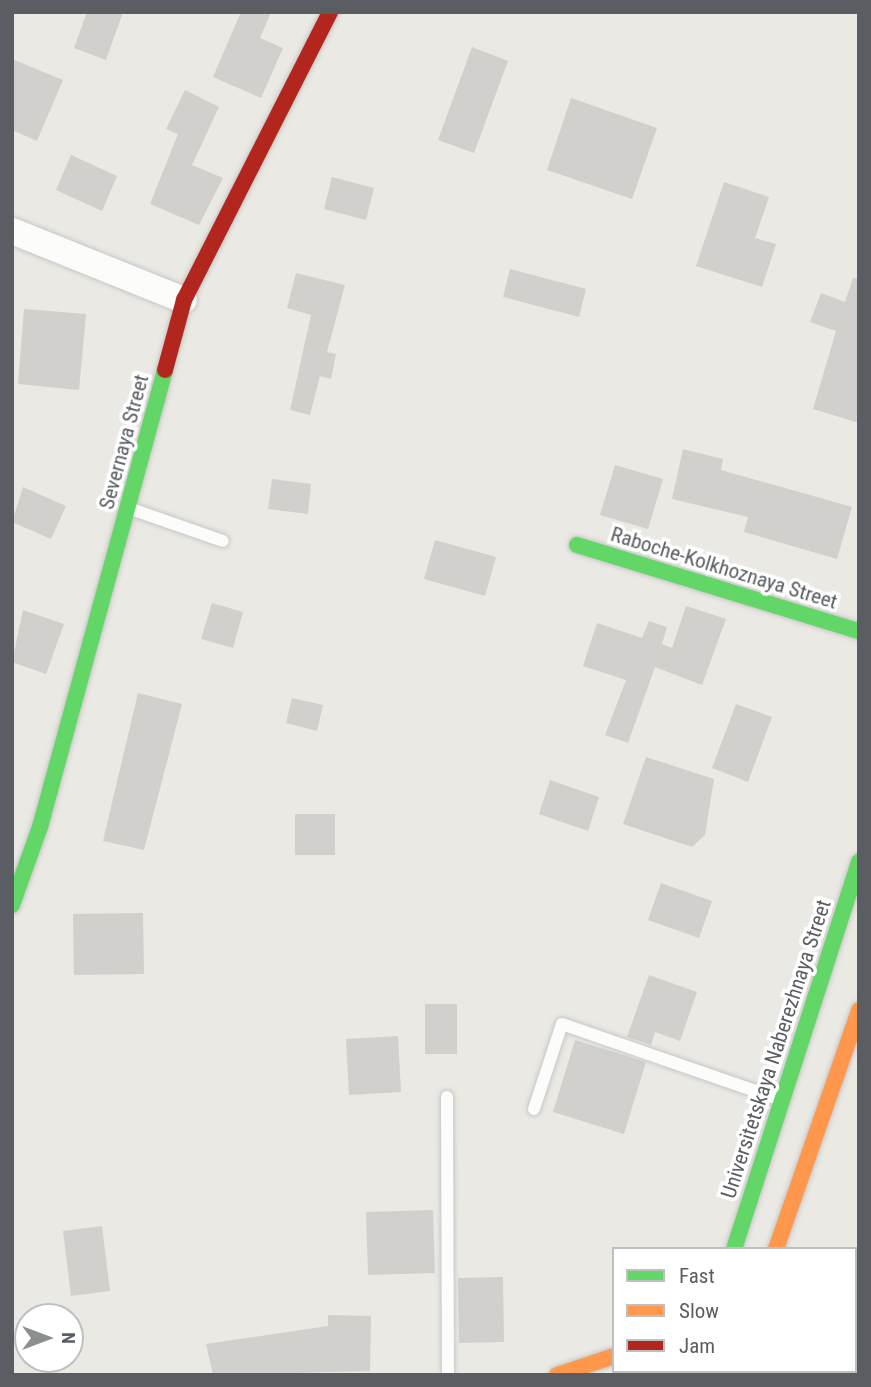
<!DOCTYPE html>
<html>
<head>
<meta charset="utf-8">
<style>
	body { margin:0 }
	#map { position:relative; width:871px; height:1387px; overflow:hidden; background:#eae9e4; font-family:"Roboto Condensed",sans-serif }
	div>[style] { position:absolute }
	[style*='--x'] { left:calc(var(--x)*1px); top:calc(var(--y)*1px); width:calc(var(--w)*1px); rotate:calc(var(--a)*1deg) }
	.building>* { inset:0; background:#d1d0cd }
	.roads { filter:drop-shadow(0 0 2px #c7c7c6) drop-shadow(0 0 2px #c7c7c6) }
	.lane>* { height:12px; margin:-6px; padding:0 6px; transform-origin:6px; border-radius:6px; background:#fcfcfb }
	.street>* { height:26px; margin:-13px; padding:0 13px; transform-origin:13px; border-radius:13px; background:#fcfcfb }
	.fast>* { height:16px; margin:-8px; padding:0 8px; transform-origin:8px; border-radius:8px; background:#63d668 }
	.slow>* { height:16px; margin:-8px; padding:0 8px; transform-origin:8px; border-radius:8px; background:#ff974d }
	.jam>* { height:16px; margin:-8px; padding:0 8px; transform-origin:8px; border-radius:8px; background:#b3261e }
	span { translate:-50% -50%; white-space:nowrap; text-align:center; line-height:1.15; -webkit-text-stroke:7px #fff; paint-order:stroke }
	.street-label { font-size:21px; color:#5a5e63 }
	.frame { position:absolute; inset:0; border:14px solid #5a5e63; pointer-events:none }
	.legend { position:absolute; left:612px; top:1247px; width:245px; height:126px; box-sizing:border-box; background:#fff; border:2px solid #bdbfc1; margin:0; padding:9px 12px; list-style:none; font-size:21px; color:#5a5e63 }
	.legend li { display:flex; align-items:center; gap:14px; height:35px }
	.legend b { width:35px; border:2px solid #bdbfc1 }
	.north { position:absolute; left:14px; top:1303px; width:70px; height:70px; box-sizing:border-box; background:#fff; border:2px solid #bdbfc1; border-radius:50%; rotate:90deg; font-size:19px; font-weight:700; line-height:28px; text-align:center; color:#5a5e63 }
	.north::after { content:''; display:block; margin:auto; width:24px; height:32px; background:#8c8f90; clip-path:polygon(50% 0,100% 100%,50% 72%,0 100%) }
</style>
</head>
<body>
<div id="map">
	<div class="building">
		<i style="clip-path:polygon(87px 12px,123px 12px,106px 60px,74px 48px)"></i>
		<i style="clip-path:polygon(241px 12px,271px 12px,260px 38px,283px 48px,261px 98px,213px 77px)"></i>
		<i style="clip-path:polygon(472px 47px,508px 61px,474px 153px,438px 140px)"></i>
		<i style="clip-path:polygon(12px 59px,63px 80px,37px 141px,12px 130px)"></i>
		<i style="clip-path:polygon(185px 90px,219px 107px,192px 165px,223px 178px,199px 225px,150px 204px,178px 134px,166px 129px)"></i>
		<i style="clip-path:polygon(571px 98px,657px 128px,632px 199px,547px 170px)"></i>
		<i style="clip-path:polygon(71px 155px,117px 176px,102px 211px,56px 190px)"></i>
		<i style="clip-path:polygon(332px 177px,374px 188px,366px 220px,324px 209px)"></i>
		<i style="clip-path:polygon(724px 182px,769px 197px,755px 238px,776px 244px,762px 287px,696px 266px)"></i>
		<i style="clip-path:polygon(510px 269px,586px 289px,579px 317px,503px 297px)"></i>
		<i style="clip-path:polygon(296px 273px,345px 285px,327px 352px,336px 354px,331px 379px,320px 376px,310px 415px,290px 410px,311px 315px,287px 308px)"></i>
		<i style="clip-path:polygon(853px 278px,859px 279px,859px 423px,813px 409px,836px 331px,810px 322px,821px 293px,845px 302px)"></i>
		<i style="clip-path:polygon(24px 309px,86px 314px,79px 390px,18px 384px)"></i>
		<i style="clip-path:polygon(683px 449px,723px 459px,721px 470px,852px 507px,837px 559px,744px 532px,748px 517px,672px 499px)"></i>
		<i style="clip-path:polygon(615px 465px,663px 479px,648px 529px,600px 515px)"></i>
		<i style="clip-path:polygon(272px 479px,311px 484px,308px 514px,268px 509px)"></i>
		<i style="clip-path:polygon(23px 487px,66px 506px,51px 539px,12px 522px)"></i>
		<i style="clip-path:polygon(435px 540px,496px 557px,485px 596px,424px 579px)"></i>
		<i style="clip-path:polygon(212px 603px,243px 612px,233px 648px,201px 639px)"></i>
		<i style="clip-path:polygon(686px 606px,726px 619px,702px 685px,655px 667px,628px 743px,605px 735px,626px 680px,583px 666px,597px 623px,642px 638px,649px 621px,667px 627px,662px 644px,672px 648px)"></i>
		<i style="clip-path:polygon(23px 610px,64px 624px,46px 674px,12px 662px)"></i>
		<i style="clip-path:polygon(138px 693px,182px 704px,144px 850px,103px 841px)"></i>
		<i style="clip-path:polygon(292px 698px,323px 705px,317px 731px,286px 723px)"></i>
		<i style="clip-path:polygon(736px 704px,772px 717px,748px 782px,712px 768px)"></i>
		<i style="clip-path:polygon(646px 757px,714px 779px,705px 835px,692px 847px,623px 824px)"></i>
		<i style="clip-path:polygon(550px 780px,599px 797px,588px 831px,539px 814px)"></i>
		<i style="clip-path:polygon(295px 814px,335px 814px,335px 855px,295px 855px)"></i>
		<i style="clip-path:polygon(661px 883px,712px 901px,699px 938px,648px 920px)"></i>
		<i style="clip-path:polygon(143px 913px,144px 974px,74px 975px,73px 914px)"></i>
		<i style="clip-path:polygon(649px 975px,697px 992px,680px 1041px,655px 1032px,651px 1045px,627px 1037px)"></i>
		<i style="clip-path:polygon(425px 1004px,457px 1004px,457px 1054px,425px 1054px)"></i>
		<i style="clip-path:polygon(398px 1036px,401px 1092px,349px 1095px,346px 1039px)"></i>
		<i style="clip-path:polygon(575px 1040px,646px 1062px,624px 1134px,553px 1112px)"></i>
		<i style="clip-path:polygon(433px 1210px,435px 1273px,368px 1275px,366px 1212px)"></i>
		<i style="clip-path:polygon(102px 1226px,110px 1291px,71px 1296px,63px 1231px)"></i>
		<i style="clip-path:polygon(503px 1277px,504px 1342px,459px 1343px,458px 1278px)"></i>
		<i style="clip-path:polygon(328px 1315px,371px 1316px,370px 1371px,213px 1375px,206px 1344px,328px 1326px)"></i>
	</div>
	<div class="roads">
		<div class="lane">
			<i style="--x:131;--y:509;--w:97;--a:19.2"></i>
			<i style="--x:447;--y:1097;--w:278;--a:89.8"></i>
			<i style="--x:534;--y:1109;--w:89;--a:-71.8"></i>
			<i style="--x:562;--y:1024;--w:230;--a:19.1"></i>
		</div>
		<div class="street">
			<i style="--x:12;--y:231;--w:185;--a:21.9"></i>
			<i style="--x:855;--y:1326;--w:4;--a:14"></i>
		</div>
		<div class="fast">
			<i style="--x:577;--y:545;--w:295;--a:17"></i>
			<i style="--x:12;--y:905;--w:83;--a:-70.3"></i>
			<i style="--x:40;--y:827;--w:474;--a:-74.7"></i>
			<i style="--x:734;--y:1249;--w:407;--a:-72.1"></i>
		</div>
		<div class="slow">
			<i style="--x:776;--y:1249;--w:253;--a:-70.8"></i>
			<i style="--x:557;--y:1375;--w:60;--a:-18.4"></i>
			<i style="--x:693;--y:1375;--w:4;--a:-76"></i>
			<i style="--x:732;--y:1375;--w:4;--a:-76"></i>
		</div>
		<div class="jam">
			<i style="--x:165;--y:370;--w:73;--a:-74.8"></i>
			<i style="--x:184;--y:300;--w:323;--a:-63.1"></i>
		</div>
	</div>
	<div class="street-label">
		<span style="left:124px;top:442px;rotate:-75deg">Severnaya Street</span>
		<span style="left:724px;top:568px;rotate:17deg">Raboche-Kolkhoznaya Street</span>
		<span style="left:776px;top:1049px;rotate:-72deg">Universitetskaya Naberezhnaya Street</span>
	</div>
	<div class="frame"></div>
	<ul class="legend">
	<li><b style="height:9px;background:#63d668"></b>Fast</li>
	<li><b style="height:9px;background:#ff974d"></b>Slow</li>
	<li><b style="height:9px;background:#b3261e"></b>Jam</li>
	</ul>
	<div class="north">N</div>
</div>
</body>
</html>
